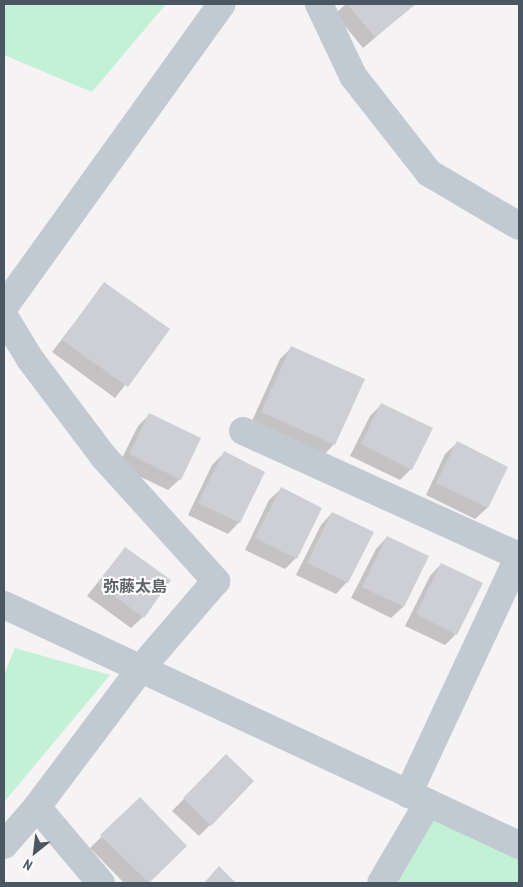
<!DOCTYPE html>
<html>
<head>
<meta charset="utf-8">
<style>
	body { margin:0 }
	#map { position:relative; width:523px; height:887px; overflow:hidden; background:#f5f3f3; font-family:"PT Sans Narrow","Noto Sans JP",sans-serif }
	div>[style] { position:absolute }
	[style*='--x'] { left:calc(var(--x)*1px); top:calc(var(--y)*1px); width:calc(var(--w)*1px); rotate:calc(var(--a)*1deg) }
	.green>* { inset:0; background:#c3f1d5 }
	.shadow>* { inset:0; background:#0003 }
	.building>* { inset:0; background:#cdcfd5 }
	.minor>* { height:28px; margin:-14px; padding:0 14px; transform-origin:14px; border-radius:14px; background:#c1cad2 }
	.tertiary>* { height:28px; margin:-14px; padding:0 14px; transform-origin:14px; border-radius:14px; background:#c1cad2 }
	span { translate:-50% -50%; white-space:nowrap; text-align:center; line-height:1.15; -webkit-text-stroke:4px #fff; paint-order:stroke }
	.quarter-label { font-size:16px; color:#5f6368; font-weight:700 }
	.frame { position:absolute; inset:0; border:5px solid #4a5661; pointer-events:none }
	.north { position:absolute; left:10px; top:827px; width:50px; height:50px; -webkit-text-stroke:4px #fff; paint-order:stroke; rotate:209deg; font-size:14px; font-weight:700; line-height:20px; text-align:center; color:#4a5661 }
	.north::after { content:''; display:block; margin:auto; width:18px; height:22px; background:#4a5661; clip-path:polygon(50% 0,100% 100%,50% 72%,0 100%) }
</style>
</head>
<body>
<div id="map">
	<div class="green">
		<i style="clip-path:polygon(4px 4px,166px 4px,92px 92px,4px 55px)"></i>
		<i style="clip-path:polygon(15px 648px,110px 675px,4px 802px,4px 675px)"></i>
		<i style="clip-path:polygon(433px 805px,519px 845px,519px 883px,390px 883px)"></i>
	</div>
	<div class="shadow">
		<i style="clip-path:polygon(346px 4px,415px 4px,363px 48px,335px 14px)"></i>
		<i style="clip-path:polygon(104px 284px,168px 330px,115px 398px,52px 352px)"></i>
		<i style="clip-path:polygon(291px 348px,334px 444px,323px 456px,251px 423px,280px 359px)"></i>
		<i style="clip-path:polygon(382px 404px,411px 469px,400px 480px,350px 456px,370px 416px)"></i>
		<i style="clip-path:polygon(150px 414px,180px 479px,168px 490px,118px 466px,138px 426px)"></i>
		<i style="clip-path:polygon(457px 443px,507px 467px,487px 508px,475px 519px,426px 495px,445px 454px)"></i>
		<i style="clip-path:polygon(224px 453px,239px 522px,228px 534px,188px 515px,212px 465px)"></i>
		<i style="clip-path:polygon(281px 489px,296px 558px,285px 569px,245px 550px,269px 500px)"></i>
		<i style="clip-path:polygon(332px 513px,347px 582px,336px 594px,296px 575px,321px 525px)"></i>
		<i style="clip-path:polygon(387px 537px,427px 557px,403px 607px,391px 618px,351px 598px,376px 549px)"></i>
		<i style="clip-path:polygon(125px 548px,143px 617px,131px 628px,87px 596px)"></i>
		<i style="clip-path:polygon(441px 564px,456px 634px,445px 645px,405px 626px,430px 576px)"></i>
		<i style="clip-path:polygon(226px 756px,210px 825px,199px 836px,172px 811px)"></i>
		<i style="clip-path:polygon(140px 799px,185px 846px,147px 883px,124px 883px,90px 848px)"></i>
	</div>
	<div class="building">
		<i style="clip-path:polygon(347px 4px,416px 4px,375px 37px)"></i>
		<i style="clip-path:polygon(104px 282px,170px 329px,128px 387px,62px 340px)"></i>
		<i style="clip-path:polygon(291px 346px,365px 379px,335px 445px,261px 412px)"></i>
		<i style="clip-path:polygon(381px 403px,433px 428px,412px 470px,361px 444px)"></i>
		<i style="clip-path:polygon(149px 413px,201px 438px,181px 480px,129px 454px)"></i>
		<i style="clip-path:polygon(457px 441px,508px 467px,488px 508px,436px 483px)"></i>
		<i style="clip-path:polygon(224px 451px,265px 472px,240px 523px,198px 503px)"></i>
		<i style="clip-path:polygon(281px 487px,322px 508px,297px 559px,255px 538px)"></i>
		<i style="clip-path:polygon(332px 512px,374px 532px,348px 583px,307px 563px)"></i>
		<i style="clip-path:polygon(387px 536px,429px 556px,404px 607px,362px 587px)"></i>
		<i style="clip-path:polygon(125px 547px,171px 580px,144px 618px,98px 584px)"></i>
		<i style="clip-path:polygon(441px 563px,483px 583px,457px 635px,416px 614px)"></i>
		<i style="clip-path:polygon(226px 754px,254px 781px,211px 826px,183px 798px)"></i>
		<i style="clip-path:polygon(140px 797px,187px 846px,149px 883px,100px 835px)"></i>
		<i style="clip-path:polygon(219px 866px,236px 883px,204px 883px)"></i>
	</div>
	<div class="minor">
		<i style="--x:319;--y:4;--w:80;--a:64.7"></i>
		<i style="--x:353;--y:76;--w:123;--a:51.9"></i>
		<i style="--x:429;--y:173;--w:104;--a:30.5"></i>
		<i style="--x:4;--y:307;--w:373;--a:-54.3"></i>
		<i style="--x:4;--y:316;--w:50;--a:58.8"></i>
		<i style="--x:30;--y:359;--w:121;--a:53"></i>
		<i style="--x:103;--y:456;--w:169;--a:47.9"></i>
		<i style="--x:216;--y:581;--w:113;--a:130.7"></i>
		<i style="--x:142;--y:667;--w:175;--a:126.9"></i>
		<i style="--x:37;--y:807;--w:50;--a:131"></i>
		<i style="--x:243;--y:431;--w:303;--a:24.4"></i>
		<i style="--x:408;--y:794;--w:263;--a:-65"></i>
		<i style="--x:37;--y:807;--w:99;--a:49.9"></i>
		<i style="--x:381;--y:883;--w:93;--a:-59.6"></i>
	</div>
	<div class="tertiary">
		<i style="--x:4;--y:605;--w:568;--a:24.99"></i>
	</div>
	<div class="quarter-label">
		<span style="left:135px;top:586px">弥藤太島</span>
	</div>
	<div class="frame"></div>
	<div class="north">N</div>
</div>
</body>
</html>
